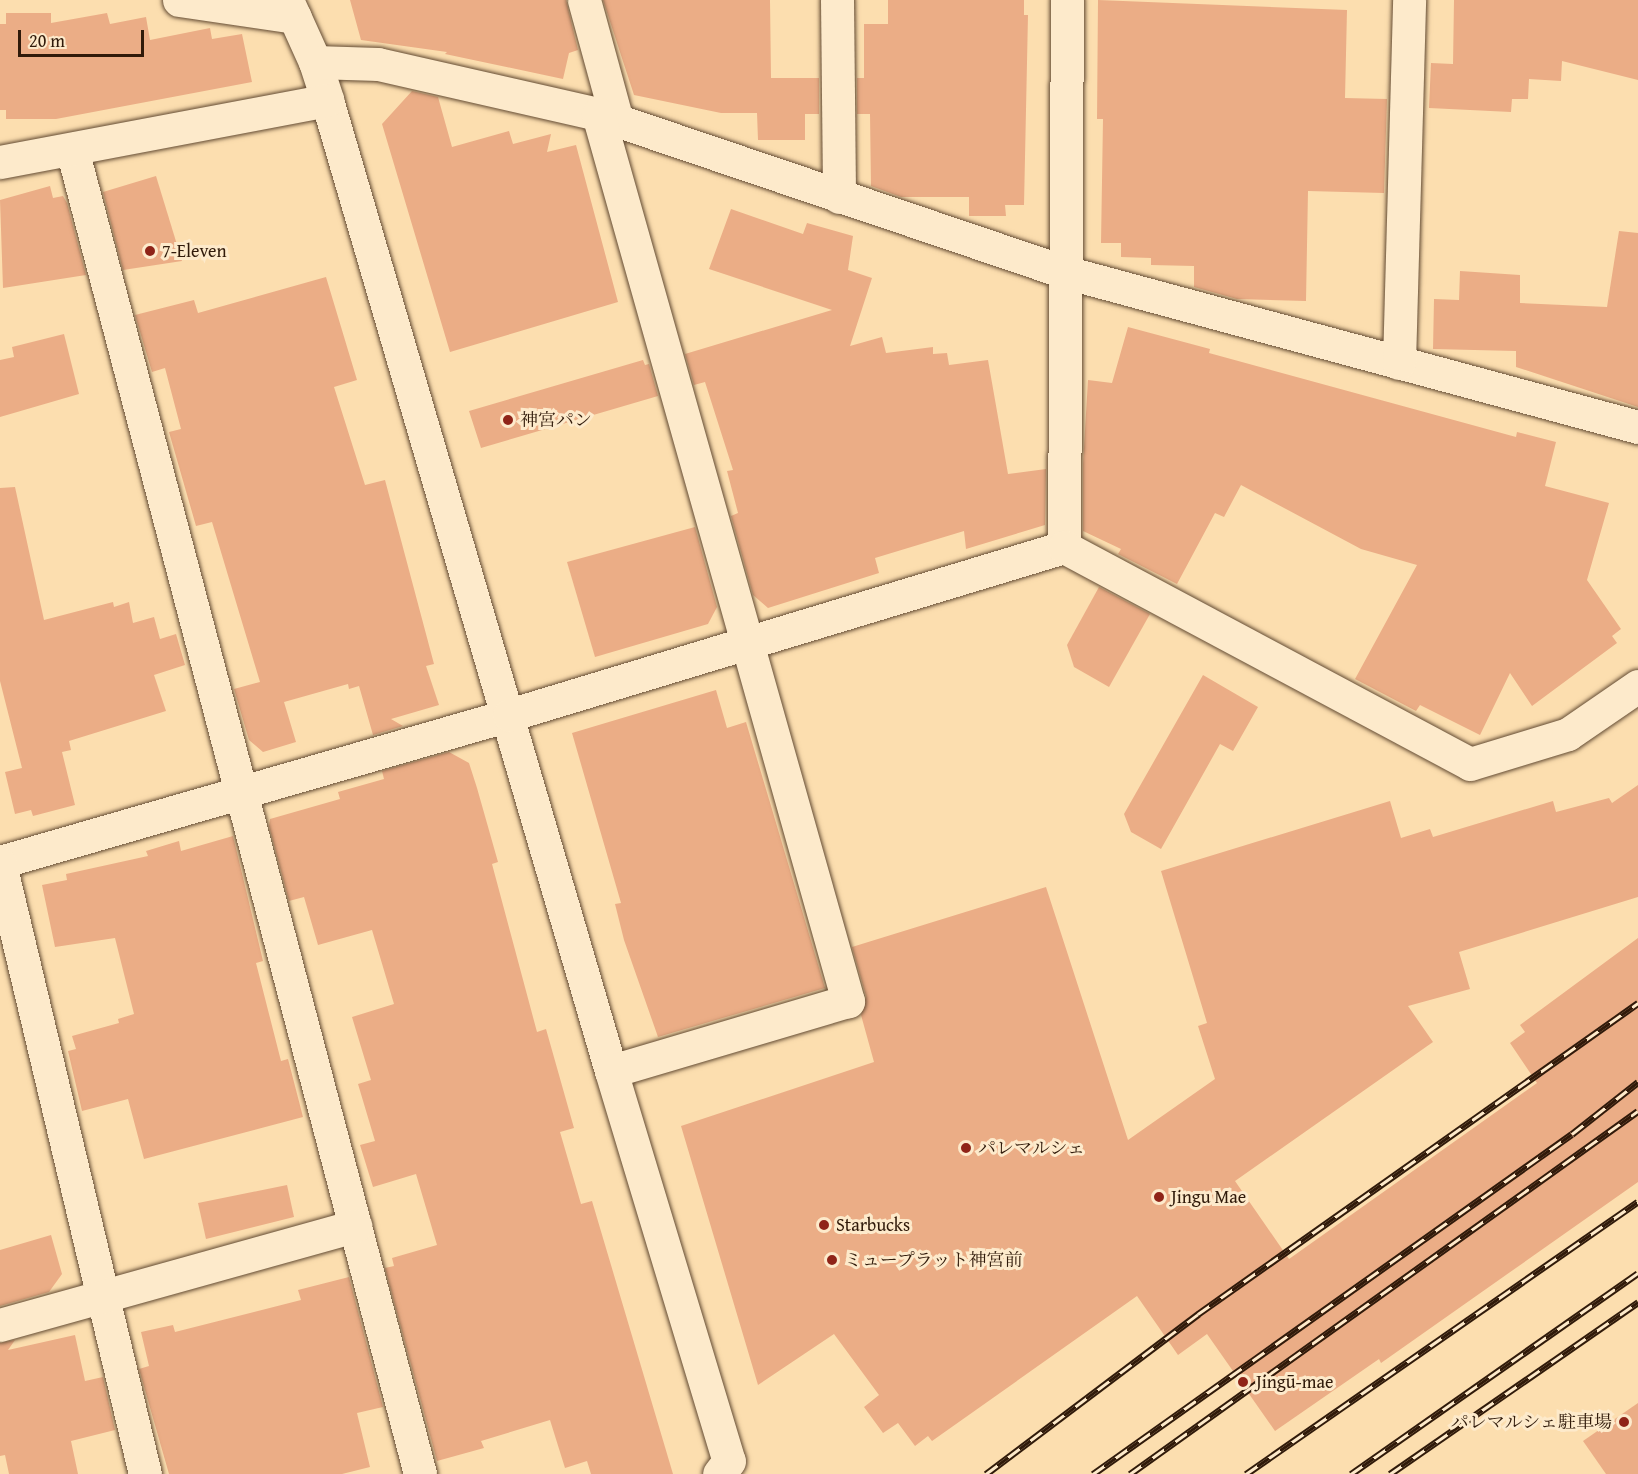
<!DOCTYPE html>
<html>
<head>
<meta charset="utf-8">
<style>
	body { margin:0 }
	#map { position:relative; width:1638px; height:1474px; overflow:hidden; background:#fcdeaf; font-family:"Gentium Book Plus","Noto Serif JP",serif }
	div>[style] { position:absolute }
	[style*='--x'] { left:calc(var(--x)*1px); top:calc(var(--y)*1px); width:calc(var(--w)*1px); rotate:calc(var(--a)*1deg) }
	.building>* { inset:0; background:#ebad86 }
	.roads { filter:drop-shadow(0 0 2px #634b33) drop-shadow(0 0 2px #634b33) }
	.minor>* { height:33px; margin:-16.5px; padding:0 16.5px; transform-origin:16.5px; border-radius:16.5px; background:#fdeacb }
	.rail>* { height:7px; margin-top:-3.5px; transform-origin:0; background:repeating-linear-gradient(90deg,#fdeacb 0 14px,#301a0a 0 28px); box-sizing:border-box; border-block:2px solid #301a0a }
	.dots>* { width:16px; height:16px; translate:-50% -50%; box-sizing:border-box; border:3px solid #fdeacb; border-radius:50% }
	span { translate:-50% -50%; white-space:nowrap; text-align:center; line-height:1.15; -webkit-text-stroke:6px #fdeacb; paint-order:stroke }
	.poi-label { font-size:18px; color:#301a0a }
	.left { translate:0 -50%; text-align:left }
	.right { translate:-100% -50%; text-align:right }
	.scale { position:absolute; left:18px; top:30px; width:126px; height:27px; box-sizing:border-box; border:3px solid #301a0a; border-top:0; padding-left:8px; font-size:18px; line-height:21px; white-space:nowrap; color:#301a0a; -webkit-text-stroke:4px #fdeacb; paint-order:stroke }
</style>
</head>
<body>
<div id="map">
	<div class="building">
		<i style="clip-path:polygon(350px 0,566px 0,578px 50px,569px 53px,563px 79px,445px 54px,447px 52px,361px 40px)"></i>
		<i style="clip-path:polygon(603px 0,770px 0,771px 78px,819px 78px,819px 114px,805px 114px,805px 140px,758px 140px,757px 113px,721px 113px,634px 95px)"></i>
		<i style="clip-path:polygon(888px 0,1024px 0,1024px 15px,1028px 15px,1024px 205px,1005px 205px,1006px 216px,969px 216px,969px 197px,901px 197px,871px 186px,870px 114px,857px 114px,857px 78px,864px 78px,864px 24px,888px 24px)"></i>
		<i style="clip-path:polygon(1098px 0,1347px 10px,1345px 98px,1387px 99px,1384px 193px,1308px 191px,1306px 301px,1237px 299px,1194px 287px,1194px 266px,1151px 265px,1151px 258px,1121px 257px,1121px 243px,1101px 243px,1103px 119px,1097px 119px)"></i>
		<i style="clip-path:polygon(1454px 0,1638px 0,1638px 80px,1562px 61px,1561px 81px,1529px 79px,1528px 99px,1512px 99px,1511px 112px,1429px 108px,1431px 63px,1453px 64px)"></i>
		<i style="clip-path:polygon(6px 13px,51px 13px,51px 23px,107px 13px,110px 24px,146px 17px,150px 40px,210px 28px,212px 39px,242px 34px,252px 82px,56px 119px,6px 119px,6px 110px,0 110px,0 24px,6px 24px)"></i>
		<i style="clip-path:polygon(412px 91px,438px 97px,452px 147px,509px 131px,513px 144px,551px 134px,547px 152px,576px 145px,618px 302px,450px 352px,382px 124px)"></i>
		<i style="clip-path:polygon(156px 176px,182px 261px,123px 270px,103px 192px)"></i>
		<i style="clip-path:polygon(50px 186px,53px 198px,63px 196px,67px 203px,86px 275px,3px 288px,0 200px)"></i>
		<i style="clip-path:polygon(731px 209px,803px 234px,807px 223px,853px 236px,848px 270px,872px 278px,850px 346px,882px 337px,886px 353px,933px 347px,933px 354px,947px 353px,949px 365px,988px 360px,1008px 474px,1046px 469px,1045px 525px,966px 549px,964px 531px,875px 558px,879px 573px,768px 608px,753px 595px,731px 516px,738px 513px,727px 471px,733px 470px,705px 382px,694px 385px,685px 354px,832px 310px,709px 269px)"></i>
		<i style="clip-path:polygon(1619px 231px,1638px 233px,1638px 407px,1516px 367px,1516px 351px,1433px 349px,1434px 299px,1459px 300px,1460px 271px,1520px 275px,1520px 303px,1607px 307px)"></i>
		<i style="clip-path:polygon(326px 277px,357px 380px,334px 387px,365px 485px,385px 480px,434px 664px,426px 666px,439px 705px,391px 719px,403px 726px,373px 735px,359px 686px,349px 689px,348px 684px,284px 702px,296px 742px,263px 752px,249px 740px,234px 689px,260px 682px,212px 522px,196px 526px,169px 432px,181px 429px,165px 368px,152px 372px,135px 315px,194px 300px,198px 313px)"></i>
		<i style="clip-path:polygon(1128px 327px,1210px 349px,1209px 353px,1516px 437px,1517px 432px,1556px 442px,1545px 486px,1609px 503px,1587px 580px,1621px 629px,1612px 636px,1617px 643px,1532px 706px,1510px 673px,1480px 735px,1420px 705px,1416px 711px,1355px 679px,1417px 565px,1361px 549px,1241px 485px,1224px 517px,1215px 513px,1177px 584px,1118px 554px,1121px 549px,1083px 531px,1083px 464px,1088px 380px,1112px 383px)"></i>
		<i style="clip-path:polygon(64px 334px,79px 394px,0 417px,0 360px,14px 357px,12px 347px)"></i>
		<i style="clip-path:polygon(643px 360px,645px 365px,649px 364px,658px 396px,481px 448px,469px 411px)"></i>
		<i style="clip-path:polygon(15px 487px,44px 620px,113px 602px,114px 607px,129px 602px,133px 623px,154px 617px,160px 639px,176px 634px,185px 665px,154px 675px,166px 711px,69px 741px,71px 750px,62px 752px,75px 805px,33px 816px,31px 810px,15px 814px,5px 772px,22px 768px,0 681px,0 488px)"></i>
		<i style="clip-path:polygon(695px 527px,717px 607px,708px 624px,595px 657px,567px 562px)"></i>
		<i style="clip-path:polygon(1099px 587px,1150px 614px,1109px 687px,1074px 667px,1067px 645px)"></i>
		<i style="clip-path:polygon(1203px 675px,1258px 707px,1233px 751px,1220px 744px,1161px 849px,1131px 832px,1124px 814px)"></i>
		<i style="clip-path:polygon(716px 690px,727px 728px,746px 722px,825px 988px,658px 1037px,624px 940px,615px 904px,621px 903px,572px 733px)"></i>
		<i style="clip-path:polygon(449px 752px,469px 763px,477px 788px,498px 862px,492px 864px,537px 1032px,546px 1029px,574px 1128px,560px 1132px,581px 1204px,592px 1201px,673px 1474px,591px 1474px,587px 1461px,565px 1468px,550px 1420px,481px 1441px,484px 1448px,437px 1461px,385px 1268px,394px 1266px,392px 1258px,437px 1245px,416px 1174px,373px 1187px,360px 1145px,375px 1141px,358px 1084px,371px 1080px,352px 1017px,394px 1004px,372px 930px,318px 945px,304px 897px,289px 901px,269px 826px,270px 819px,340px 799px,338px 792px,384px 779px,382px 771px)"></i>
		<i style="clip-path:polygon(1638px 785px,1638px 897px,1459px 952px,1470px 989px,1408px 1006px,1433px 1042px,1235px 1181px,1289px 1259px,1537px 1083px,1510px 1043px,1525px 1032px,1520px 1025px,1638px 938px,1638px 1182px,1381px 1363px,1379px 1359px,1275px 1431px,1207px 1334px,1178px 1355px,1137px 1296px,932px 1441px,928px 1436px,915px 1446px,898px 1423px,883px 1433px,864px 1407px,879px 1395px,834px 1334px,758px 1385px,681px 1126px,874px 1062px,861px 1015px,866px 996px,852px 947px,1046px 887px,1128px 1140px,1215px 1079px,1198px 1026px,1207px 1023px,1161px 871px,1390px 801px,1401px 838px,1430px 829px,1433px 837px,1553px 801px,1556px 812px,1609px 798px,1612px 803px)"></i>
		<i style="clip-path:polygon(233px 836px,263px 961px,256px 963px,281px 1061px,288px 1059px,303px 1117px,144px 1159px,128px 1099px,82px 1111px,68px 1051px,76px 1049px,72px 1036px,119px 1023px,118px 1019px,134px 1014px,115px 938px,55px 947px,42px 885px,67px 880px,66px 874px,148px 856px,146px 851px,179px 841px,181px 851px)"></i>
		<i style="clip-path:polygon(287px 1185px,294px 1217px,206px 1239px,198px 1203px)"></i>
		<i style="clip-path:polygon(51px 1235px,62px 1274px,49px 1292px,0 1306px,0 1250px)"></i>
		<i style="clip-path:polygon(349px 1277px,383px 1407px,357px 1413px,370px 1467px,342px 1474px,169px 1474px,139px 1369px,149px 1366px,141px 1332px,173px 1325px,175px 1332px,301px 1300px,298px 1290px)"></i>
		<i style="clip-path:polygon(75px 1335px,85px 1381px,103px 1377px,115px 1430px,71px 1441px,78px 1474px,9px 1474px,5px 1455px,0 1456px,0 1343px,15px 1340px,8px 1350px)"></i>
		<i style="clip-path:polygon(1638px 1403px,1638px 1474px,1606px 1474px,1583px 1441px)"></i>
	</div>
	<div class="roads">
		<div class="minor">
			<i style="--x:179;--y:0;--w:117;--a:8.3"></i>
			<i style="--x:287;--y:0;--w:68;--a:65.7"></i>
			<i style="--x:315;--y:62;--w:40;--a:72"></i>
			<i style="--x:327;--y:100;--w:1012;--a:73.7"></i>
			<i style="--x:611;--y:1071;--w:407;--a:73.2"></i>
			<i style="--x:729;--y:1461;--w:16;--a:128"></i>
			<i style="--x:584;--y:0;--w:125;--a:74.7"></i>
			<i style="--x:837;--y:0;--w:197;--a:89.4"></i>
			<i style="--x:315;--y:62;--w:63;--a:1.8"></i>
			<i style="--x:378;--y:64;--w:226;--a:12.8"></i>
			<i style="--x:598;--y:114;--w:493;--a:18.7"></i>
			<i style="--x:1065;--y:272;--w:594;--a:15.14"></i>
			<i style="--x:598;--y:114;--w:922;--a:74.26"></i>
			<i style="--x:848;--y:1001;--w:247;--a:163.5"></i>
			<i style="--x:72;--y:149;--w:1370;--a:75.28"></i>
			<i style="--x:0;--y:162;--w:333;--a:-10.7"></i>
			<i style="--x:1399;--y:363;--w:363;--a:-88.4"></i>
			<i style="--x:1064;--y:547;--w:547;--a:-89.69"></i>
			<i style="--x:0;--y:862;--w:530;--a:-16.11"></i>
			<i style="--x:509;--y:715;--w:580;--a:-16.84"></i>
			<i style="--x:1064;--y:547;--w:460;--a:28.1"></i>
			<i style="--x:1470;--y:764;--w:102;--a:-17"></i>
			<i style="--x:1568;--y:734;--w:85;--a:-34.4"></i>
			<i style="--x:0;--y:864;--w:627;--a:76.63"></i>
			<i style="--x:0;--y:1325;--w:369;--a:-15.6"></i>
		</div>
	</div>
	<div class="rail">
		<i style="--x:986;--y:1474;--w:266;--a:-37"></i>
		<i style="--x:1198;--y:1314;--w:539;--a:-35.25"></i>
		<i style="--x:1093;--y:1474;--w:587;--a:-35.37"></i>
		<i style="--x:1572;--y:1134;--w:84;--a:-38.2"></i>
		<i style="--x:1130;--y:1474;--w:624;--a:-35.55"></i>
		<i style="--x:1246;--y:1474;--w:477;--a:-34.8"></i>
		<i style="--x:1351;--y:1474;--w:350;--a:-35"></i>
		<i style="--x:1390;--y:1474;--w:302;--a:-34.7"></i>
	</div>
	<div class="dots">
		<i style="left:150px;top:251px;background:#8f2418"></i>
		<i style="left:508px;top:420px;background:#8f2418"></i>
		<i style="left:966px;top:1148px;background:#8f2418"></i>
		<i style="left:1159px;top:1197px;background:#8f2418"></i>
		<i style="left:824px;top:1225px;background:#8f2418"></i>
		<i style="left:832px;top:1260px;background:#8f2418"></i>
		<i style="left:1243px;top:1382px;background:#8f2418"></i>
		<i style="left:1624px;top:1422px;background:#8f2418"></i>
	</div>
	<div class="poi-label">
		<span class="left" style="left:162px;top:251px">7-Eleven</span>
		<span class="left" style="left:520px;top:420px">神宮パン</span>
		<span class="left" style="left:978px;top:1148px">パレマルシェ</span>
		<span class="left" style="left:1171px;top:1197px">Jingu Mae</span>
		<span class="left" style="left:836px;top:1225px">Starbucks</span>
		<span class="left" style="left:844px;top:1260px">ミュープラット神宮前</span>
		<span class="left" style="left:1256px;top:1382px">Jingū-mae</span>
		<span class="right" style="left:1612px;top:1422px">パレマルシェ駐車場</span>
	</div>
	<div class="scale">20 m</div>
</div>
</body>
</html>
